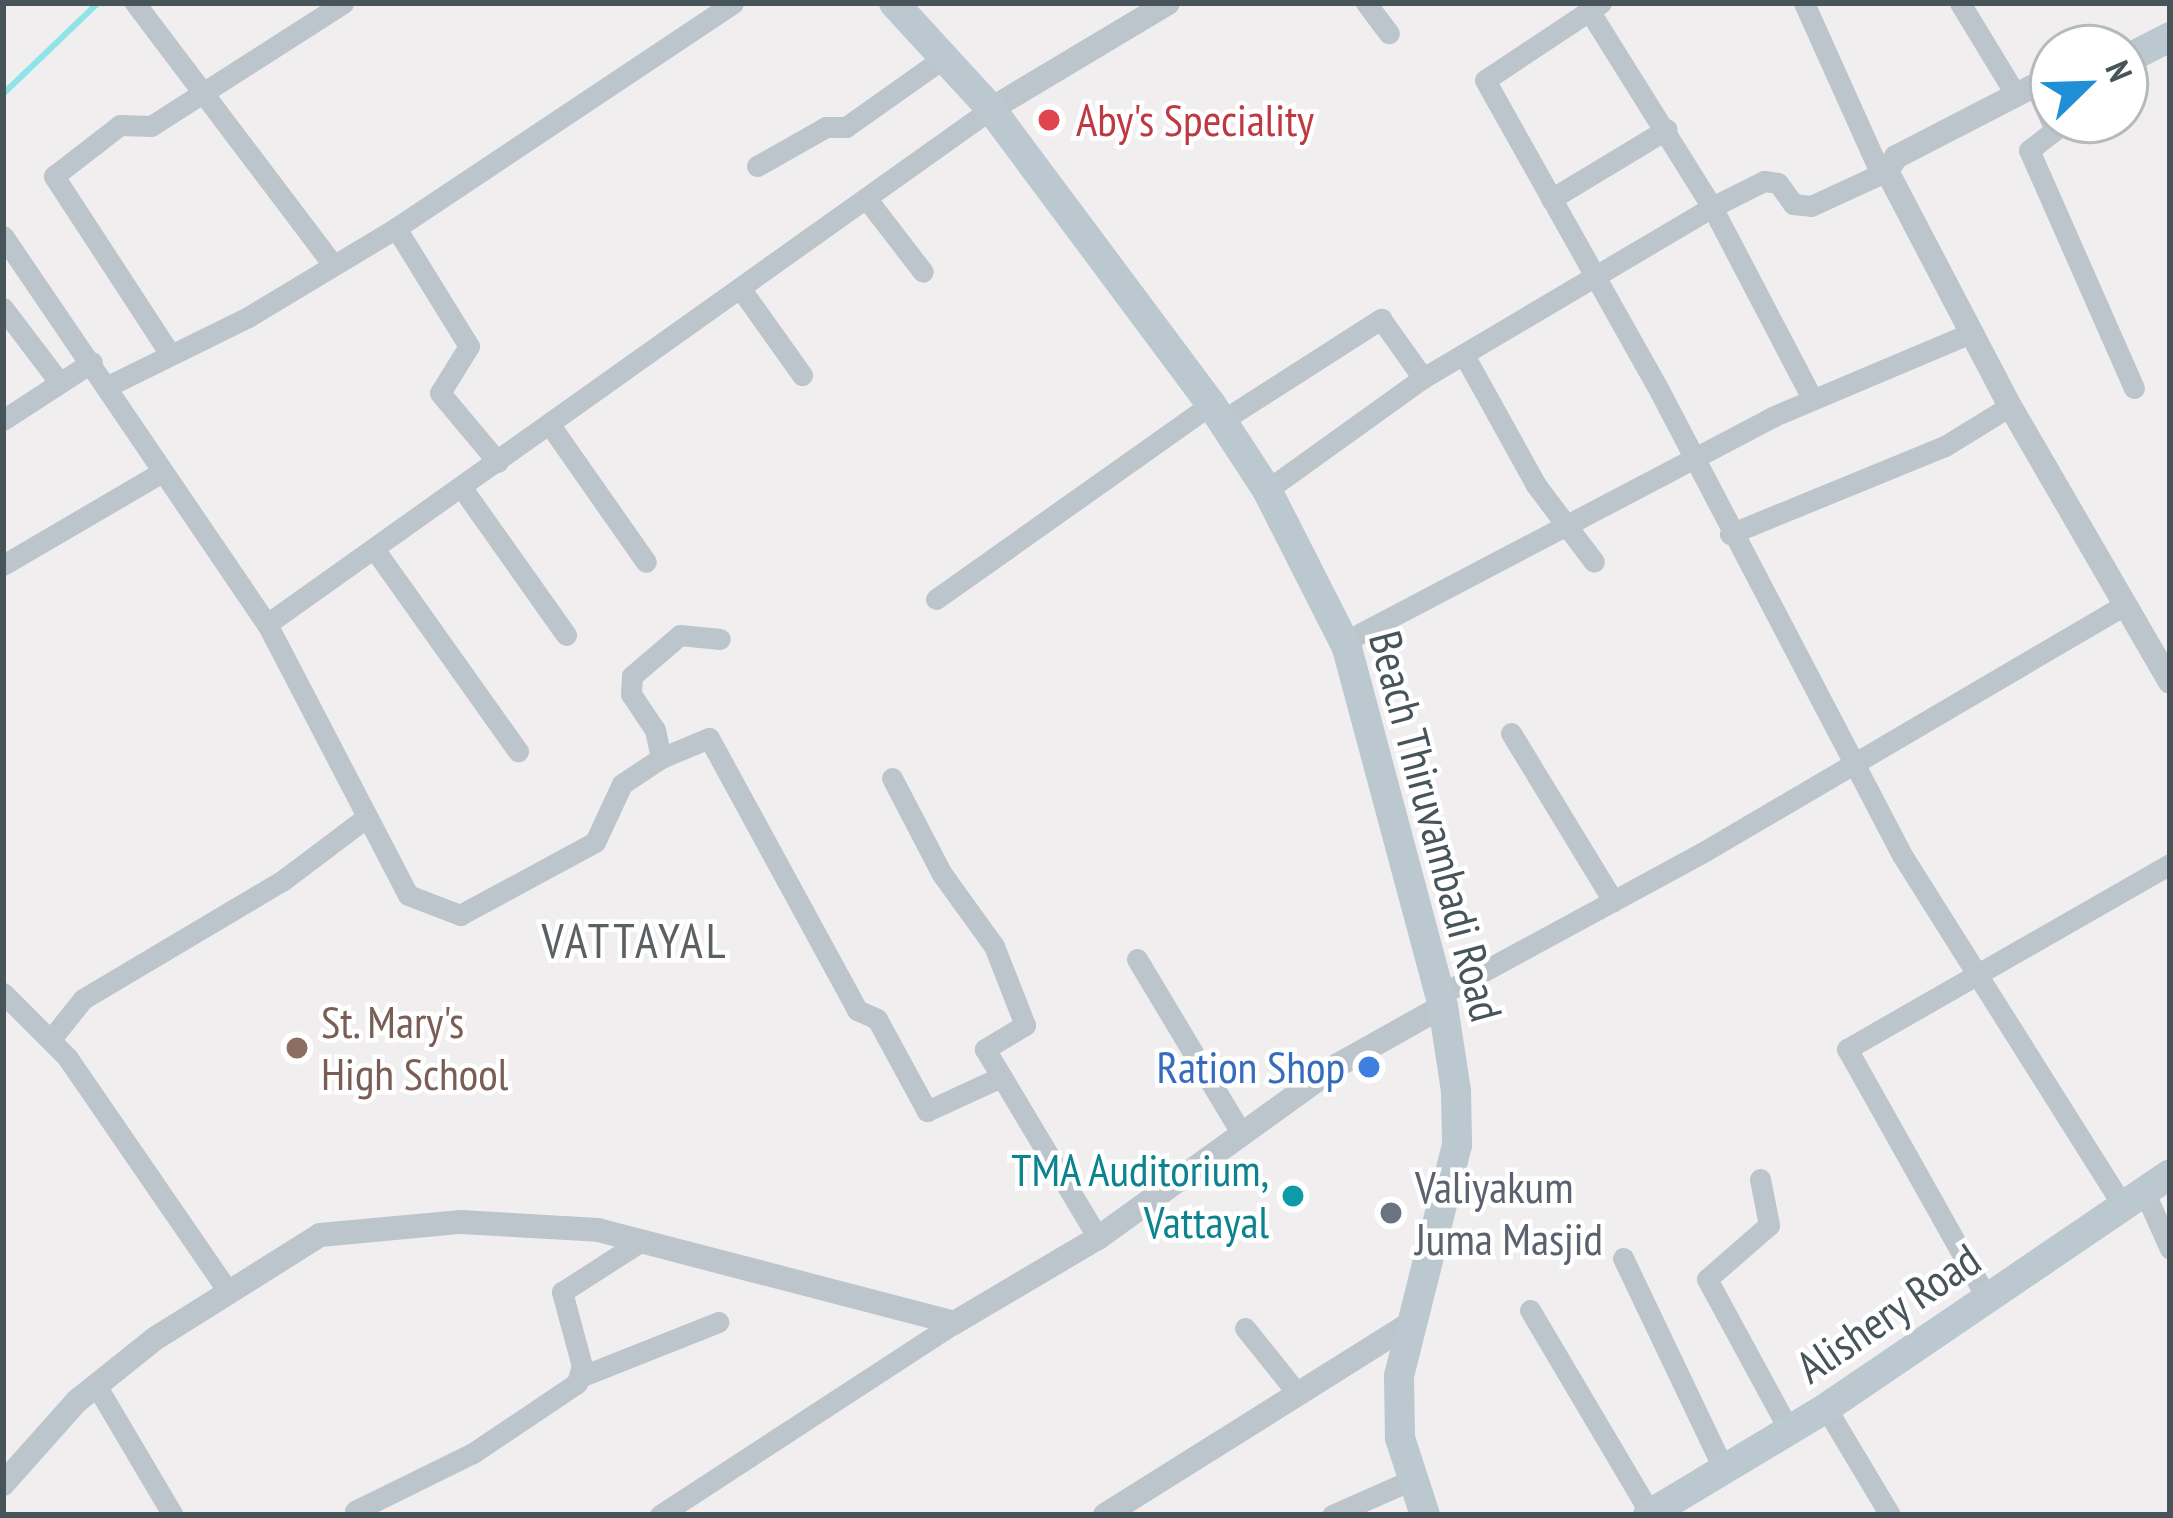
<!DOCTYPE html>
<html>
<head>
<meta charset="utf-8">
<style>
	body { margin:0 }
	#map { position:relative; width:2173px; height:1518px; overflow:hidden; background:#f1eeef; font-family:"PT Sans Narrow",sans-serif }
	div>[style] { position:absolute }
	[style*='--x'] { left:calc(var(--x)*1px); top:calc(var(--y)*1px); width:calc(var(--w)*1px); rotate:calc(var(--a)*1deg) }
	.stream>* { height:6px; margin:-3px; padding:0 3px; transform-origin:3px; border-radius:3px; background:#8ee4e8 }
	.minor>* { height:21px; margin:-10.5px; padding:0 10.5px; transform-origin:10.5px; border-radius:10.5px; background:#bbc5cb }
	.tertiary>* { height:24px; margin:-12px; padding:0 12px; transform-origin:12px; border-radius:12px; background:#bbc5cb }
	.secondary>* { height:30px; margin:-15px; padding:0 15px; transform-origin:15px; border-radius:15px; background:#bbc8cf }
	.dots>* { width:33px; height:33px; translate:-50% -50%; box-sizing:border-box; border:6px solid #fff; border-radius:50% }
	span { translate:-50% -50%; white-space:nowrap; text-align:center; line-height:1.15; -webkit-text-stroke:9px #fff; paint-order:stroke }
	.health-label { font-size:45px; color:#be3a42 }
	.left { translate:0 -50%; text-align:left }
	.street-label { font-size:45px; color:#47555b }
	.education-label { font-size:45px; color:#785e54 }
	.shop-label { font-size:45px; color:#366cbe }
	.right { translate:-100% -50%; text-align:right }
	.culture-label { font-size:45px; color:#0d838f }
	.worship-label { font-size:45px; color:#5b616d }
	.neighbourhood-label { font-size:48px; color:#5b6063; letter-spacing:3px }
	.frame { position:absolute; inset:0; border:6px solid #47555b; pointer-events:none }
	.north { position:absolute; left:2029px; top:24px; width:120px; height:120px; box-sizing:border-box; background:#fff; border:3px solid #b5bbbd; border-radius:50%; rotate:67deg; font-size:33px; font-weight:700; line-height:48px; text-align:center; color:#47555b }
	.north::after { content:''; display:block; margin:auto; width:42px; height:54px; background:#218fd8; clip-path:polygon(50% 0,100% 100%,50% 72%,0 100%) }
</style>
</head>
<body>
<div id="map">
	<div class="stream">
		<i style="--x:3;--y:94;--w:132;--a:-43.8"></i>
	</div>
	<div class="minor">
		<i style="--x:135;--y:3;--w:328;--a:52.9"></i>
		<i style="--x:1366;--y:3;--w:38;--a:53"></i>
		<i style="--x:1601;--y:3;--w:139;--a:146.4"></i>
		<i style="--x:1485;--y:80;--w:358;--a:60.7"></i>
		<i style="--x:1660;--y:392;--w:522;--a:62.4"></i>
		<i style="--x:1902;--y:855;--w:416;--a:57.8"></i>
		<i style="--x:1804;--y:3;--w:188;--a:65.8"></i>
		<i style="--x:1960;--y:3;--w:108;--a:58.7"></i>
		<i style="--x:1590;--y:12;--w:230;--a:58"></i>
		<i style="--x:1712;--y:207;--w:216;--a:62.4"></i>
		<i style="--x:2035;--y:85;--w:49;--a:66"></i>
		<i style="--x:2055;--y:130;--w:33;--a:142"></i>
		<i style="--x:2029;--y:150;--w:260;--a:66.2"></i>
		<i style="--x:757;--y:166;--w:79;--a:-29.5"></i>
		<i style="--x:826;--y:127;--w:20;--a:0"></i>
		<i style="--x:846;--y:127;--w:121;--a:-35.3"></i>
		<i style="--x:866;--y:198;--w:93;--a:52.4"></i>
		<i style="--x:1551;--y:199;--w:135;--a:-31.1"></i>
		<i style="--x:396;--y:228;--w:139;--a:58.3"></i>
		<i style="--x:469;--y:346;--w:55;--a:121.7"></i>
		<i style="--x:440;--y:393;--w:90;--a:50"></i>
		<i style="--x:3;--y:236;--w:469;--a:55.8"></i>
		<i style="--x:267;--y:624;--w:305;--a:62.5"></i>
		<i style="--x:408;--y:895;--w:56;--a:21"></i>
		<i style="--x:460;--y:915;--w:153;--a:-28.4"></i>
		<i style="--x:595;--y:842;--w:64;--a:-65"></i>
		<i style="--x:622;--y:784;--w:47;--a:-33.7"></i>
		<i style="--x:661;--y:758;--w:29;--a:-102"></i>
		<i style="--x:655;--y:730;--w:43;--a:-123.7"></i>
		<i style="--x:631;--y:694;--w:18;--a:-87"></i>
		<i style="--x:632;--y:676;--w:63;--a:-40.5"></i>
		<i style="--x:680;--y:635;--w:40;--a:5.7"></i>
		<i style="--x:740;--y:288;--w:107;--a:54.5"></i>
		<i style="--x:3;--y:308;--w:94;--a:52.8"></i>
		<i style="--x:168;--y:351;--w:209;--a:-123.1"></i>
		<i style="--x:54;--y:176;--w:83;--a:-37.7"></i>
		<i style="--x:120;--y:125;--w:31;--a:2"></i>
		<i style="--x:151;--y:126;--w:228;--a:-32.6"></i>
		<i style="--x:1464;--y:355;--w:149;--a:61"></i>
		<i style="--x:1536;--y:485;--w:96;--a:53"></i>
		<i style="--x:108;--y:386;--w:156;--a:-26.2"></i>
		<i style="--x:248;--y:317;--w:173;--a:-31"></i>
		<i style="--x:396;--y:228;--w:405;--a:-33.7"></i>
		<i style="--x:3;--y:420;--w:106;--a:-33.1"></i>
		<i style="--x:1223;--y:420;--w:188;--a:-32.6"></i>
		<i style="--x:1381;--y:319;--w:72;--a:54.6"></i>
		<i style="--x:550;--y:425;--w:167;--a:55"></i>
		<i style="--x:462;--y:488;--w:180;--a:54.7"></i>
		<i style="--x:1267;--y:490;--w:192;--a:-35.7"></i>
		<i style="--x:1423;--y:378;--w:336;--a:-30.6"></i>
		<i style="--x:1712;--y:207;--w:58;--a:-26.6"></i>
		<i style="--x:1764;--y:181;--w:14;--a:8"></i>
		<i style="--x:1778;--y:183;--w:26;--a:54"></i>
		<i style="--x:1793;--y:204;--w:18;--a:6"></i>
		<i style="--x:1811;--y:206;--w:84;--a:-24.7"></i>
		<i style="--x:1730;--y:534;--w:232;--a:-22.3"></i>
		<i style="--x:1945;--y:446;--w:76;--a:-31.6"></i>
		<i style="--x:375;--y:550;--w:247;--a:54.6"></i>
		<i style="--x:3;--y:565;--w:184;--a:-30.3"></i>
		<i style="--x:936;--y:599;--w:337;--a:-35.3"></i>
		<i style="--x:267;--y:624;--w:888;--a:-35.43"></i>
		<i style="--x:1344;--y:642;--w:484;--a:-27.7"></i>
		<i style="--x:1772;--y:417;--w:218;--a:-22.9"></i>
		<i style="--x:1511;--y:733;--w:197;--a:58.7"></i>
		<i style="--x:661;--y:758;--w:52;--a:-22.6"></i>
		<i style="--x:709;--y:738;--w:310;--a:61.4"></i>
		<i style="--x:857;--y:1010;--w:22;--a:24"></i>
		<i style="--x:877;--y:1019;--w:105;--a:61.5"></i>
		<i style="--x:927;--y:1111;--w:81;--a:-24.7"></i>
		<i style="--x:892;--y:778;--w:108;--a:62.5"></i>
		<i style="--x:942;--y:874;--w:89;--a:54.2"></i>
		<i style="--x:994;--y:946;--w:85;--a:68.6"></i>
		<i style="--x:1025;--y:1025;--w:47;--a:149"></i>
		<i style="--x:985;--y:1049;--w:220;--a:59.1"></i>
		<i style="--x:1137;--y:959;--w:203;--a:59.1"></i>
		<i style="--x:3;--y:993;--w:91;--a:45"></i>
		<i style="--x:67;--y:1057;--w:280;--a:55.5"></i>
		<i style="--x:1438;--y:996;--w:304;--a:-28.5"></i>
		<i style="--x:1705;--y:851;--w:484;--a:-30.4"></i>
		<i style="--x:51;--y:1039;--w:51;--a:-51.3"></i>
		<i style="--x:83;--y:999;--w:231;--a:-30.7"></i>
		<i style="--x:282;--y:881;--w:106;--a:-37"></i>
		<i style="--x:1760;--y:1179;--w:47;--a:78.9"></i>
		<i style="--x:1769;--y:1225;--w:82;--a:138.9"></i>
		<i style="--x:1707;--y:1279;--w:174;--a:61.5"></i>
		<i style="--x:2145;--y:1193;--w:61;--a:65.9"></i>
		<i style="--x:1623;--y:1258;--w:235;--a:64.5"></i>
		<i style="--x:1988;--y:1300;--w:288;--a:-119.3"></i>
		<i style="--x:1847;--y:1049;--w:372;--a:-29.8"></i>
		<i style="--x:1530;--y:1310;--w:236;--a:59.4"></i>
		<i style="--x:1245;--y:1328;--w:83;--a:51.3"></i>
		<i style="--x:580;--y:1377;--w:149;--a:-21.7"></i>
		<i style="--x:96;--y:1385;--w:151;--a:59.4"></i>
		<i style="--x:1826;--y:1408;--w:125;--a:59.1"></i>
		<i style="--x:355;--y:1511;--w:131;--a:-26.2"></i>
		<i style="--x:473;--y:1453;--w:125;--a:-33.9"></i>
		<i style="--x:577;--y:1383;--w:18;--a:-74"></i>
		<i style="--x:582;--y:1366;--w:77;--a:-105.1"></i>
		<i style="--x:562;--y:1292;--w:96;--a:-32.7"></i>
		<i style="--x:660;--y:1515;--w:351;--a:-33.1"></i>
		<i style="--x:1332;--y:1515;--w:84;--a:-23.8"></i>
	</div>
	<div class="tertiary">
		<i style="--x:2053;--y:76;--w:177;--a:152.7"></i>
		<i style="--x:1896;--y:157;--w:17;--a:123"></i>
		<i style="--x:1887;--y:171;--w:265;--a:62.4"></i>
		<i style="--x:2010;--y:406;--w:319;--a:59.9"></i>
		<i style="--x:991;--y:109;--w:206;--a:-30.9"></i>
		<i style="--x:3;--y:1484;--w:111;--a:-48.3"></i>
		<i style="--x:77;--y:1401;--w:101;--a:-38.6"></i>
		<i style="--x:156;--y:1338;--w:194;--a:-32.1"></i>
		<i style="--x:320;--y:1235;--w:142;--a:-5.3"></i>
		<i style="--x:461;--y:1222;--w:137;--a:3.3"></i>
		<i style="--x:598;--y:1230;--w:368;--a:14.6"></i>
		<i style="--x:954;--y:1323;--w:167;--a:-30.6"></i>
		<i style="--x:1098;--y:1238;--w:296;--a:-35.8"></i>
		<i style="--x:1338;--y:1065;--w:120;--a:-29.3"></i>
		<i style="--x:1105;--y:1515;--w:361;--a:-32.1"></i>
	</div>
	<div class="secondary">
		<i style="--x:894;--y:3;--w:144;--a:47.5"></i>
		<i style="--x:991;--y:109;--w:368;--a:53.3"></i>
		<i style="--x:1211;--y:404;--w:103;--a:56.9"></i>
		<i style="--x:1267;--y:490;--w:177;--a:63.1"></i>
		<i style="--x:1347;--y:648;--w:371;--a:75"></i>
		<i style="--x:1443;--y:1006;--w:86;--a:81.3"></i>
		<i style="--x:1456;--y:1091;--w:54;--a:88.9"></i>
		<i style="--x:1457;--y:1145;--w:238;--a:104.1"></i>
		<i style="--x:1399;--y:1376;--w:62;--a:89.1"></i>
		<i style="--x:1400;--y:1438;--w:81;--a:72"></i>
		<i style="--x:2125;--y:60;--w:51;--a:-27.1"></i>
		<i style="--x:1648;--y:1515;--w:208;--a:-31"></i>
		<i style="--x:1826;--y:1408;--w:416;--a:-34.2"></i>
	</div>
	<div class="dots">
		<i style="left:1049px;top:120px;background:#e0444e"></i>
		<i style="left:297px;top:1048px;background:#8d6e63"></i>
		<i style="left:1369px;top:1067px;background:#3f7fe0"></i>
		<i style="left:1293px;top:1196px;background:#0f9aa8"></i>
		<i style="left:1391px;top:1213px;background:#6b7280"></i>
	</div>
	<div class="health-label">
		<span class="left" style="left:1076px;top:120px">Aby's Speciality</span>
	</div>
	<div class="street-label">
		<span style="left:1436px;top:826px;rotate:75deg">Beach Thiruvambadi Road</span>
		<span style="left:1888px;top:1313px;rotate:-34deg">Alishery Road</span>
	</div>
	<div class="education-label">
		<span class="left" style="left:321px;top:1048px">St. Mary's<br>High School</span>
	</div>
	<div class="shop-label">
		<span class="right" style="left:1345px;top:1067px">Ration Shop</span>
	</div>
	<div class="culture-label">
		<span class="right" style="left:1269px;top:1196px">TMA Auditorium,<br>Vattayal</span>
	</div>
	<div class="worship-label">
		<span class="left" style="left:1415px;top:1213px">Valiyakum<br>Juma Masjid</span>
	</div>
	<div class="neighbourhood-label">
		<span style="left:635px;top:941px">VATTAYAL</span>
	</div>
	<div class="frame"></div>
	<div class="north">N</div>
</div>
</body>
</html>
